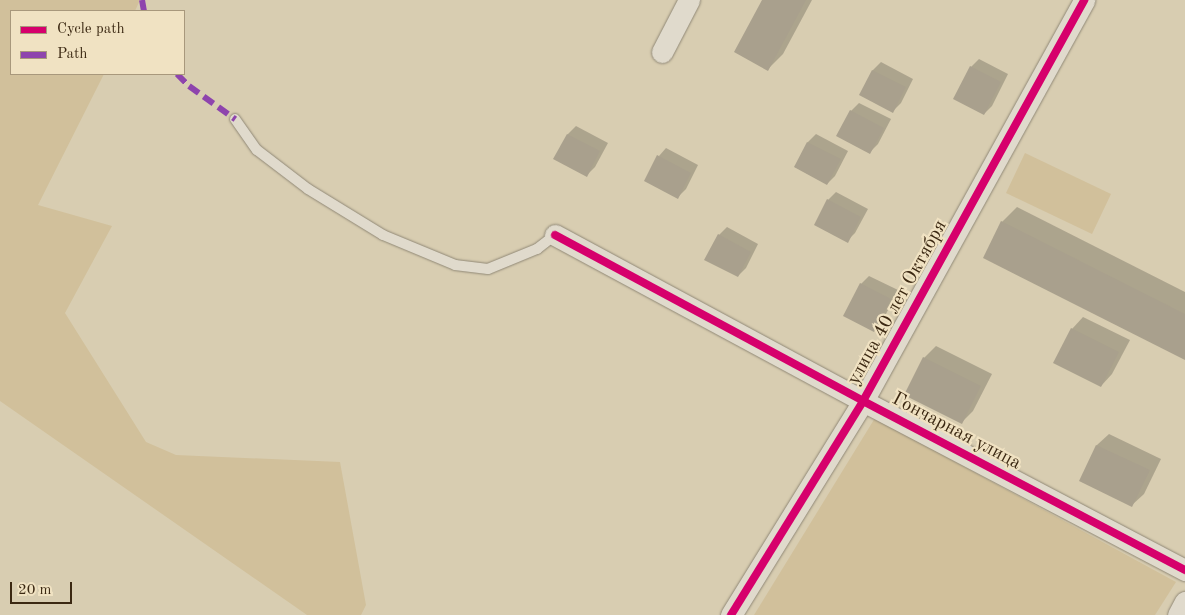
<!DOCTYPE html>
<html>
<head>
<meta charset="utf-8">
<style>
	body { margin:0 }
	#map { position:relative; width:1185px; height:615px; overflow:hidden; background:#d8cdb1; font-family:"Old Standard TT",serif }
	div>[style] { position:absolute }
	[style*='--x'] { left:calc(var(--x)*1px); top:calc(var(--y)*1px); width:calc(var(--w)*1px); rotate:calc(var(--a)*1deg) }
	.green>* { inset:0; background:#d1c09b }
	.shadow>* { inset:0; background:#0003 }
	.building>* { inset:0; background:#a9a08d }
	.roads { filter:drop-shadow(0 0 1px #908876) drop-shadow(0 0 1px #908876) }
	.service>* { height:10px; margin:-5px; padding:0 5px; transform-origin:5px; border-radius:5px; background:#e0dacc }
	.minor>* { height:21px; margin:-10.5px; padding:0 10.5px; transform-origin:10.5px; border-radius:10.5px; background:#e0dacc }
	.quiet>* { height:6px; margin-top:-3px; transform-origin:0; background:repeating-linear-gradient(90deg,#8e44ad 0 12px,transparent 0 18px) }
	.cycleway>* { height:8px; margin:-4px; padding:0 4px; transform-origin:4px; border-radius:4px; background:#d6006c }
	span { translate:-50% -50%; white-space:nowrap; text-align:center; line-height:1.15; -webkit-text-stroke:4.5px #f0e2c2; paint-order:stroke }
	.street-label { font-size:19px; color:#3b2812 }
	.legend { position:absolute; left:10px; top:10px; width:175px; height:65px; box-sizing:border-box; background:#f0e2c2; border:1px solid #a8987c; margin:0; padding:6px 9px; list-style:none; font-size:15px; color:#3b2812 }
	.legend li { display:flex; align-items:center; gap:10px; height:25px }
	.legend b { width:25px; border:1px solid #a8987c }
	.scale { position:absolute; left:10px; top:582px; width:62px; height:22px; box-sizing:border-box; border:2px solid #3b2812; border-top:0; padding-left:6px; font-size:15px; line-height:18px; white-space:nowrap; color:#3b2812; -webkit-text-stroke:4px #f0e2c2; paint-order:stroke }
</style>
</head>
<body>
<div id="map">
	<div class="green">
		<i style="clip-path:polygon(0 0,140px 0,135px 11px,11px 11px,11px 74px,104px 74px,38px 205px,112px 226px,65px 313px,146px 442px,176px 455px,340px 462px,366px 605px,361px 615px,307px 615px,0 401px)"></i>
		<i style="clip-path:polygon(1025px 153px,1111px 194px,1092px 234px,1006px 193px)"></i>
		<i style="clip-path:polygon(875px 418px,1176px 582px,1155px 615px,754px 615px)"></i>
	</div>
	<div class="shadow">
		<i style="clip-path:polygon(764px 0,812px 0,783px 54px,768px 69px)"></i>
		<i style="clip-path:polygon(979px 59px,1008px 74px,992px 106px,984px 114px,971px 67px)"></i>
		<i style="clip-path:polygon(881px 62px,913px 79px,901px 103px,893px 111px,861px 95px,873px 70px)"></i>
		<i style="clip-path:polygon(859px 103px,891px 119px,878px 144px,870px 152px,851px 111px)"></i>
		<i style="clip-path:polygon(576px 126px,608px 143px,595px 167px,587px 175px,555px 159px,568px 134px)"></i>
		<i style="clip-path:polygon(816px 134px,848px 151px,835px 176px,827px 184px,795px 167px,808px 142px)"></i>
		<i style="clip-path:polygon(666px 148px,698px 165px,686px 189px,678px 197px,659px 156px)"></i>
		<i style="clip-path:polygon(836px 192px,868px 209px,855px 233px,847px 241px,828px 200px)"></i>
		<i style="clip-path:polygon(1017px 207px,1185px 292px,1185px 359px,1002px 222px)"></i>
		<i style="clip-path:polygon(727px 227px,758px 244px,746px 268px,738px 276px,719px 235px)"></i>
		<i style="clip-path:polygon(869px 276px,898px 290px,882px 322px,874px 330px,861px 284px)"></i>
		<i style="clip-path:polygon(1083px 317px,1130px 340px,1112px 374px,1101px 386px,1072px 329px)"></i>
		<i style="clip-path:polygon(936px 346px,992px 374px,973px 411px,962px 422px,924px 358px)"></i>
		<i style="clip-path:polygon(1109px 434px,1161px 459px,1144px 494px,1132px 505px,1081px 480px,1097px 445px)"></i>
	</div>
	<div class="building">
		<i style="clip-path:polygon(762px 0,806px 0,768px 71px,734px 52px)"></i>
		<i style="clip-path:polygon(970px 66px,1001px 82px,984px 115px,953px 99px)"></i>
		<i style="clip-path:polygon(872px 70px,906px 87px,893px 113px,859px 95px)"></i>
		<i style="clip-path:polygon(850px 110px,884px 128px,870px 154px,836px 136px)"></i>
		<i style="clip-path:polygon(567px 134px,600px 151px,587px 177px,553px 159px)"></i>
		<i style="clip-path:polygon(807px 142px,841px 159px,827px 185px,794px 167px)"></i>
		<i style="clip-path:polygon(657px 155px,691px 173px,678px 199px,644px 181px)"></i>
		<i style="clip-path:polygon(827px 199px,861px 217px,848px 243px,814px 225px)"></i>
		<i style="clip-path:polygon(1001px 221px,1185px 314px,1185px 360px,983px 258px)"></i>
		<i style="clip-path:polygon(718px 234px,751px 252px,738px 277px,704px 260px)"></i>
		<i style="clip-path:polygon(860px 283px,891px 299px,874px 332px,843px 316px)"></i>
		<i style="clip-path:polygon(1071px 328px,1119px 352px,1101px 387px,1053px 363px)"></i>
		<i style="clip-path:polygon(923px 357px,981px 386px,962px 424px,904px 395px)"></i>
		<i style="clip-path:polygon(1096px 445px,1150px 470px,1132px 507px,1079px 481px)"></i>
	</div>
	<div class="roads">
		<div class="service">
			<i style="--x:235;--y:119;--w:38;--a:55"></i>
			<i style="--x:257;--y:150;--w:64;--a:37.4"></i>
			<i style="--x:308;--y:189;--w:88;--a:31.5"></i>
			<i style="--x:383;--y:235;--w:78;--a:22.6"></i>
			<i style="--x:455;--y:265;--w:33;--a:7"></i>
			<i style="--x:488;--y:269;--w:53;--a:-22.2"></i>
			<i style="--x:537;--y:249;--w:23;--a:-38"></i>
		</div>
		<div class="minor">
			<i style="--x:662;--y:52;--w:59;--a:-62.6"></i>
			<i style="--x:555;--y:235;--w:350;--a:28.3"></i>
			<i style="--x:863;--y:401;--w:364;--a:27.7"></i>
			<i style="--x:731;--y:615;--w:251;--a:-58.3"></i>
			<i style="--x:863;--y:401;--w:458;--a:-61.1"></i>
			<i style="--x:1178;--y:615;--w:15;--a:-62"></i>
		</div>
	</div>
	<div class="quiet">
		<i style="--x:142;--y:0;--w:11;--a:80"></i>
		<i style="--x:177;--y:74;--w:17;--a:45"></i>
		<i style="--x:189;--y:86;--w:57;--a:35.7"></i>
	</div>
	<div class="cycleway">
		<i style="--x:555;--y:235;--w:350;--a:28.3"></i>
		<i style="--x:863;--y:401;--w:364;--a:27.7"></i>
		<i style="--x:731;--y:615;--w:251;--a:-58.3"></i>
		<i style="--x:863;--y:401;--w:458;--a:-61.1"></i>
	</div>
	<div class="street-label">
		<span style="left:898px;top:303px;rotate:-61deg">улица 40 лет Октября</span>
		<span style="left:956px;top:432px;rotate:28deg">Гончарная улица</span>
	</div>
	<ul class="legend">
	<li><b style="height:6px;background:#d6006c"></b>Cycle path</li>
	<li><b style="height:6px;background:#8e44ad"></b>Path</li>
	</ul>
	<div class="scale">20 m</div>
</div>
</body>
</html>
